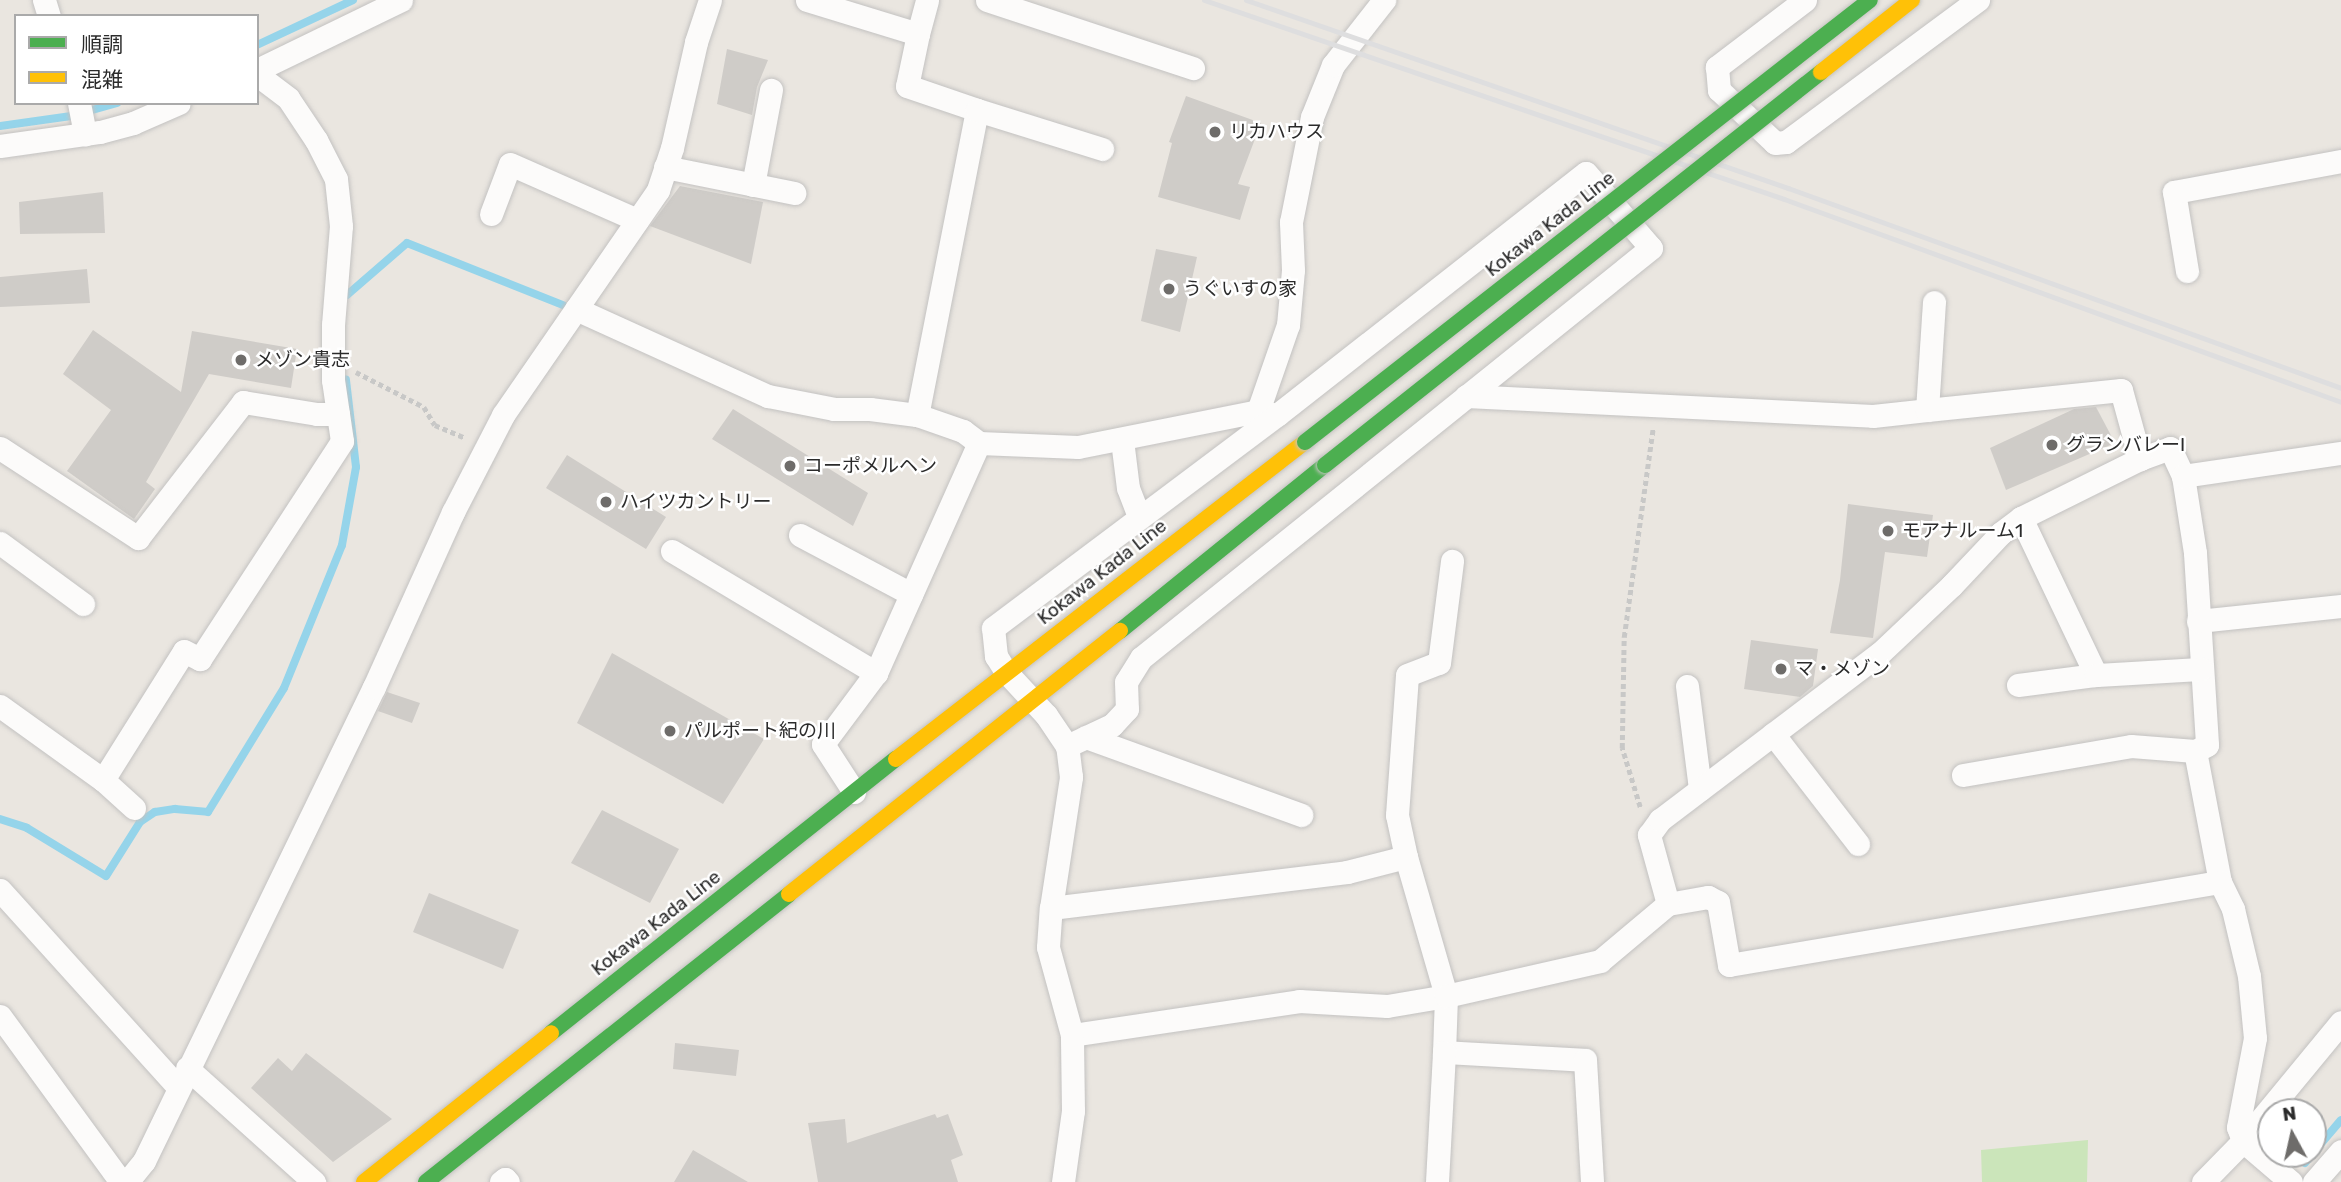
<!DOCTYPE html>
<html>
<head>
<meta charset="utf-8">
<style>
	body { margin:0 }
	#map { position:relative; width:2341px; height:1182px; overflow:hidden; background:#eae6e0; font-family:Rubik,"Noto Sans JP",sans-serif }
	div>[style] { position:absolute }
	[style*='--x'] { left:calc(var(--x)*1px); top:calc(var(--y)*1px); width:calc(var(--w)*1px); rotate:calc(var(--a)*1deg) }
	.green>* { inset:0; background:#cbe5ba }
	.stream>* { height:8px; margin:-4px; padding:0 4px; transform-origin:4px; border-radius:4px; background:#95d4ea }
	.building>* { inset:0; background:#cfccc8 }
	.path>* { height:4.5px; margin-top:-2.25px; transform-origin:0; background:repeating-linear-gradient(90deg,#c8c8c7 0 5px,transparent 0 8.5px) }
	.roads { filter:drop-shadow(0 0 2px #c3c2c1) drop-shadow(0 0 2px #c3c2c1) }
	.street>* { height:23px; margin:-11.5px; padding:0 11.5px; transform-origin:11.5px; border-radius:11.5px; background:#fcfbfa }
	.fast>* { height:16px; margin:-8px; padding:0 8px; transform-origin:8px; border-radius:8px; background:#4caf50 }
	.slow>* { height:16px; margin:-8px; padding:0 8px; transform-origin:8px; border-radius:8px; background:#ffc107 }
	.rail>* { height:5px; margin:-2.5px; padding:0 2.5px; transform-origin:2.5px; border-radius:2.5px; background:#dededf }
	.bridges { filter:drop-shadow(0 0 2px #c5c4c1) drop-shadow(0 0 2px #c5c4c1) }
	.fast-bridge>* { height:16px; margin:-8px; padding:0 8px; transform-origin:8px; border-radius:8px; background:#4caf50 }
	.slow-bridge>* { height:16px; margin:-8px; padding:0 8px; transform-origin:8px; border-radius:8px; background:#ffc107 }
	.dots>* { width:19px; height:19px; translate:-50% -50%; box-sizing:border-box; border:4px solid #fff; border-radius:50% }
	span { translate:-50% -50%; white-space:nowrap; text-align:center; line-height:1.15; -webkit-text-stroke:5px #fff; paint-order:stroke }
	.poi-label { font-size:19px; color:#2b2b2b }
	.left { translate:0 -50%; text-align:left }
	.street-label { font-size:19px; color:#2b2b2b }
	.legend { position:absolute; left:14px; top:14px; width:245px; height:91px; box-sizing:border-box; background:#fff; border:2px solid #aaa; margin:0; padding:9px 12px; list-style:none; font-size:21px; color:#2b2b2b }
	.legend li { display:flex; align-items:center; gap:14px; height:35px }
	.legend b { width:35px; border:2px solid #aaa }
	.north { position:absolute; left:2257px; top:1098px; width:70px; height:70px; box-sizing:border-box; background:#fff; border:2px solid #aaa; border-radius:50%; rotate:352deg; font-size:19px; font-weight:700; line-height:28px; text-align:center; color:#2b2b2b }
	.north::after { content:''; display:block; margin:auto; width:24px; height:32px; background:#6e6c6a; clip-path:polygon(50% 0,100% 100%,50% 72%,0 100%) }
</style>
</head>
<body>
<div id="map">
	<div class="green">
		<i style="clip-path:polygon(2088px 1140px,2087px 1182px,1982px 1182px,1981px 1150px)"></i>
	</div>
	<div class="stream">
		<i style="--x:257;--y:45;--w:106;--a:-25.1"></i>
		<i style="--x:0;--y:126;--w:72;--a:-8"></i>
		<i style="--x:71;--y:116;--w:48;--a:-15.8"></i>
		<i style="--x:347;--y:295;--w:79;--a:-40.9"></i>
		<i style="--x:407;--y:243;--w:168;--a:21.7"></i>
		<i style="--x:0;--y:819;--w:28;--a:18"></i>
		<i style="--x:27;--y:828;--w:92;--a:31.3"></i>
		<i style="--x:106;--y:876;--w:64;--a:-57.8"></i>
		<i style="--x:140;--y:822;--w:18;--a:-34"></i>
		<i style="--x:155;--y:812;--w:20;--a:-9"></i>
		<i style="--x:175;--y:809;--w:33;--a:5"></i>
		<i style="--x:208;--y:812;--w:145;--a:-58.5"></i>
		<i style="--x:284;--y:688;--w:154;--a:-67.9"></i>
		<i style="--x:342;--y:545;--w:79;--a:-79.8"></i>
		<i style="--x:356;--y:467;--w:88;--a:-96.6"></i>
		<i style="--x:2313;--y:1153;--w:43;--a:-49.7"></i>
		<i style="--x:2305;--y:1163;--w:11;--a:-52"></i>
	</div>
	<div class="building">
		<i style="clip-path:polygon(727px 49px,768px 60px,757px 87px,752px 115px,717px 104px)"></i>
		<i style="clip-path:polygon(1186px 96px,1261px 123px,1238px 184px,1250px 187px,1240px 220px,1158px 197px,1172px 143px,1169px 142px)"></i>
		<i style="clip-path:polygon(680px 186px,763px 202px,751px 264px,650px 226px)"></i>
		<i style="clip-path:polygon(103px 192px,105px 233px,20px 234px,19px 202px)"></i>
		<i style="clip-path:polygon(1156px 249px,1197px 257px,1180px 332px,1141px 321px)"></i>
		<i style="clip-path:polygon(87px 269px,90px 303px,0 307px,0 277px)"></i>
		<i style="clip-path:polygon(93px 330px,181px 392px,192px 331px,297px 349px,291px 388px,209px 374px,146px 482px,155px 489px,134px 519px,67px 471px,111px 410px,63px 374px)"></i>
		<i style="clip-path:polygon(2096px 407px,2115px 443px,2006px 490px,1990px 448px,2074px 409px)"></i>
		<i style="clip-path:polygon(733px 409px,868px 493px,853px 526px,712px 439px)"></i>
		<i style="clip-path:polygon(567px 455px,666px 517px,646px 549px,546px 488px)"></i>
		<i style="clip-path:polygon(1848px 504px,1933px 515px,1927px 557px,1885px 552px,1873px 638px,1830px 633px,1840px 580px)"></i>
		<i style="clip-path:polygon(1751px 640px,1818px 649px,1813px 686px,1800px 697px,1744px 689px)"></i>
		<i style="clip-path:polygon(612px 653px,764px 739px,723px 804px,577px 723px)"></i>
		<i style="clip-path:polygon(387px 692px,420px 703px,412px 723px,378px 711px)"></i>
		<i style="clip-path:polygon(602px 810px,679px 849px,650px 903px,571px 863px)"></i>
		<i style="clip-path:polygon(429px 893px,519px 930px,503px 969px,413px 932px)"></i>
		<i style="clip-path:polygon(675px 1043px,739px 1050px,736px 1076px,673px 1069px)"></i>
		<i style="clip-path:polygon(306px 1053px,392px 1119px,333px 1162px,251px 1088px,278px 1058px,292px 1071px)"></i>
		<i style="clip-path:polygon(935px 1114px,937px 1118px,948px 1114px,963px 1155px,951px 1160px,958px 1182px,818px 1182px,808px 1123px,845px 1119px,847px 1143px)"></i>
		<i style="clip-path:polygon(693px 1150px,748px 1182px,674px 1182px)"></i>
	</div>
	<div class="path">
		<i style="--x:356;--y:372;--w:76;--a:27.2"></i>
		<i style="--x:424;--y:407;--w:21;--a:59"></i>
		<i style="--x:435;--y:425;--w:33;--a:23"></i>
		<i style="--x:1640;--y:807;--w:62;--a:-107"></i>
		<i style="--x:1622;--y:748;--w:111;--a:-89"></i>
		<i style="--x:1624;--y:637;--w:210;--a:-82.1"></i>
	</div>
	<div class="roads">
		<div class="street">
			<i style="--x:44;--y:0;--w:17;--a:73"></i>
			<i style="--x:807;--y:0;--w:116;--a:17"></i>
			<i style="--x:918;--y:34;--w:53;--a:101.9"></i>
			<i style="--x:907;--y:86;--w:74;--a:18.9"></i>
			<i style="--x:977;--y:110;--w:311;--a:101.1"></i>
			<i style="--x:987;--y:0;--w:217;--a:18.3"></i>
			<i style="--x:1805;--y:0;--w:111;--a:142.7"></i>
			<i style="--x:1717;--y:67;--w:23;--a:85"></i>
			<i style="--x:1719;--y:90;--w:77;--a:43.4"></i>
			<i style="--x:1775;--y:143;--w:11;--a:-5"></i>
			<i style="--x:1786;--y:142;--w:239;--a:-36.5"></i>
			<i style="--x:918;--y:34;--w:35;--a:-75"></i>
			<i style="--x:257;--y:70;--w:160;--a:-25.9"></i>
			<i style="--x:79;--y:103;--w:32;--a:79"></i>
			<i style="--x:977;--y:110;--w:131;--a:17.3"></i>
			<i style="--x:0;--y:146;--w:101;--a:-8"></i>
			<i style="--x:100;--y:132;--w:34;--a:-15"></i>
			<i style="--x:133;--y:123;--w:50;--a:-23.5"></i>
			<i style="--x:665;--y:167;--w:132;--a:11.4"></i>
			<i style="--x:753;--y:185;--w:97;--a:-79.3"></i>
			<i style="--x:491;--y:214;--w:53;--a:-69.2"></i>
			<i style="--x:510;--y:164;--w:139;--a:23.8"></i>
			<i style="--x:2187;--y:271;--w:80;--a:-99.3"></i>
			<i style="--x:2174;--y:192;--w:170;--a:-10.5"></i>
			<i style="--x:576;--y:309;--w:211;--a:24.4"></i>
			<i style="--x:768;--y:396;--w:67;--a:11.1"></i>
			<i style="--x:834;--y:409;--w:36;--a:0"></i>
			<i style="--x:870;--y:409;--w:47;--a:7.3"></i>
			<i style="--x:917;--y:415;--w:49;--a:19.2"></i>
			<i style="--x:963;--y:431;--w:20;--a:37"></i>
			<i style="--x:979;--y:443;--w:99;--a:2.3"></i>
			<i style="--x:1078;--y:447;--w:184;--a:-11.3"></i>
			<i style="--x:1258;--y:411;--w:19;--a:12"></i>
			<i style="--x:1466;--y:396;--w:407;--a:2.8"></i>
			<i style="--x:1873;--y:416;--w:54;--a:-6.3"></i>
			<i style="--x:1927;--y:410;--w:108;--a:-86.3"></i>
			<i style="--x:1927;--y:410;--w:195;--a:-5.9"></i>
			<i style="--x:2121;--y:390;--w:72;--a:74.6"></i>
			<i style="--x:2140;--y:459;--w:32;--a:-20"></i>
			<i style="--x:2170;--y:448;--w:31;--a:65"></i>
			<i style="--x:2183;--y:476;--w:78;--a:81.1"></i>
			<i style="--x:2195;--y:553;--w:192;--a:86.4"></i>
			<i style="--x:2207;--y:745;--w:13;--a:153"></i>
			<i style="--x:2195;--y:751;--w:133;--a:79.2"></i>
			<i style="--x:1258;--y:411;--w:91;--a:-70.8"></i>
			<i style="--x:1288;--y:325;--w:55;--a:-84.8"></i>
			<i style="--x:1293;--y:270;--w:48;--a:-92.4"></i>
			<i style="--x:1291;--y:222;--w:107;--a:-78.7"></i>
			<i style="--x:1312;--y:117;--w:56;--a:-68"></i>
			<i style="--x:1333;--y:65;--w:83;--a:-51.9"></i>
			<i style="--x:1122;--y:440;--w:48;--a:82.9"></i>
			<i style="--x:1128;--y:488;--w:31;--a:69"></i>
			<i style="--x:0;--y:448;--w:165;--a:33.1"></i>
			<i style="--x:138;--y:538;--w:172;--a:-52.3"></i>
			<i style="--x:243;--y:402;--w:75;--a:9.2"></i>
			<i style="--x:317;--y:414;--w:21;--a:0"></i>
			<i style="--x:2183;--y:476;--w:160;--a:-8.3"></i>
			<i style="--x:2021;--y:518;--w:174;--a:64.5"></i>
			<i style="--x:800;--y:535;--w:126;--a:28"></i>
			<i style="--x:0;--y:543;--w:103;--a:36.3"></i>
			<i style="--x:672;--y:551;--w:238;--a:30.9"></i>
			<i style="--x:876;--y:673;--w:252;--a:-65.9"></i>
			<i style="--x:2198;--y:621;--w:144;--a:-6"></i>
			<i style="--x:2018;--y:685;--w:79;--a:-7.3"></i>
			<i style="--x:2096;--y:675;--w:105;--a:-3.3"></i>
			<i style="--x:1687;--y:686;--w:104;--a:82.8"></i>
			<i style="--x:0;--y:706;--w:127;--a:35.7"></i>
			<i style="--x:1773;--y:734;--w:139;--a:52.3"></i>
			<i style="--x:1086;--y:737;--w:229;--a:19.9"></i>
			<i style="--x:1963;--y:775;--w:170;--a:-9.8"></i>
			<i style="--x:2131;--y:746;--w:64;--a:4.5"></i>
			<i style="--x:854;--y:792;--w:57;--a:-122.9"></i>
			<i style="--x:823;--y:744;--w:89;--a:-53.3"></i>
			<i style="--x:134;--y:808;--w:42;--a:-137.9"></i>
			<i style="--x:103;--y:780;--w:152;--a:-57.9"></i>
			<i style="--x:184;--y:651;--w:18;--a:27"></i>
			<i style="--x:200;--y:659;--w:260;--a:-56.9"></i>
			<i style="--x:342;--y:441;--w:62;--a:-98.4"></i>
			<i style="--x:333;--y:380;--w:55;--a:-90"></i>
			<i style="--x:333;--y:325;--w:99;--a:-85.4"></i>
			<i style="--x:341;--y:226;--w:47;--a:-96.1"></i>
			<i style="--x:336;--y:179;--w:44;--a:-117.1"></i>
			<i style="--x:316;--y:140;--w:50;--a:-123.7"></i>
			<i style="--x:288;--y:98;--w:39;--a:-143"></i>
			<i style="--x:1406;--y:857;--w:145;--a:73.9"></i>
			<i style="--x:1446;--y:996;--w:56;--a:92"></i>
			<i style="--x:1444;--y:1052;--w:141;--a:3.2"></i>
			<i style="--x:1585;--y:1060;--w:122;--a:86.7"></i>
			<i style="--x:0;--y:890;--w:266;--a:47.9"></i>
			<i style="--x:1668;--y:904;--w:41;--a:-9.9"></i>
			<i style="--x:1708;--y:897;--w:11;--a:27"></i>
			<i style="--x:1718;--y:902;--w:64;--a:80.1"></i>
			<i style="--x:1729;--y:965;--w:498;--a:-9.6"></i>
			<i style="--x:2220;--y:882;--w:30;--a:64"></i>
			<i style="--x:2233;--y:909;--w:69;--a:76.6"></i>
			<i style="--x:2249;--y:976;--w:62;--a:84.5"></i>
			<i style="--x:2255;--y:1038;--w:91;--a:100.8"></i>
			<i style="--x:2238;--y:1127;--w:15;--a:70"></i>
			<i style="--x:2243;--y:1141;--w:63;--a:40.5"></i>
			<i style="--x:1051;--y:908;--w:298;--a:-6.9"></i>
			<i style="--x:1347;--y:872;--w:61;--a:-14.3"></i>
			<i style="--x:1406;--y:857;--w:43;--a:-102.1"></i>
			<i style="--x:1397;--y:815;--w:140;--a:-85.9"></i>
			<i style="--x:1407;--y:675;--w:34;--a:-21"></i>
			<i style="--x:1439;--y:663;--w:103;--a:-82.7"></i>
			<i style="--x:0;--y:1016;--w:205;--a:53.9"></i>
			<i style="--x:1072;--y:1035;--w:230;--a:-8.5"></i>
			<i style="--x:1299;--y:1001;--w:88;--a:3.3"></i>
			<i style="--x:1387;--y:1006;--w:60;--a:-9.6"></i>
			<i style="--x:1446;--y:996;--w:158;--a:-12.8"></i>
			<i style="--x:1600;--y:961;--w:89;--a:-40"></i>
			<i style="--x:1668;--y:904;--w:72;--a:-105.4"></i>
			<i style="--x:1649;--y:835;--w:19;--a:-54"></i>
			<i style="--x:1660;--y:820;--w:275;--a:-37.2"></i>
			<i style="--x:1879;--y:654;--w:100;--a:-43.4"></i>
			<i style="--x:1952;--y:585;--w:71;--a:-46.7"></i>
			<i style="--x:2001;--y:533;--w:25;--a:-37"></i>
			<i style="--x:2021;--y:518;--w:133;--a:-26.4"></i>
			<i style="--x:187;--y:1068;--w:171;--a:41.9"></i>
			<i style="--x:127;--y:1182;--w:27;--a:-51"></i>
			<i style="--x:144;--y:1161;--w:527;--a:-64.12"></i>
			<i style="--x:374;--y:687;--w:192;--a:-65.7"></i>
			<i style="--x:453;--y:512;--w:109;--a:-62.7"></i>
			<i style="--x:503;--y:415;--w:273;--a:-55.4"></i>
			<i style="--x:658;--y:190;--w:44;--a:-71.6"></i>
			<i style="--x:672;--y:148;--w:109;--a:-77.2"></i>
			<i style="--x:696;--y:42;--w:44;--a:-71.6"></i>
			<i style="--x:501;--y:1182;--w:5;--a:-37"></i>
			<i style="--x:505;--y:1179;--w:4;--a:45"></i>
			<i style="--x:1063;--y:1182;--w:72;--a:-82"></i>
			<i style="--x:1073;--y:1111;--w:76;--a:-90.8"></i>
			<i style="--x:1072;--y:1035;--w:91;--a:-105.3"></i>
			<i style="--x:1048;--y:947;--w:39;--a:-86"></i>
			<i style="--x:1051;--y:908;--w:133;--a:-81.3"></i>
			<i style="--x:1071;--y:777;--w:31;--a:-97"></i>
			<i style="--x:1067;--y:746;--w:37;--a:-124"></i>
			<i style="--x:1046;--y:715;--w:59;--a:-132.9"></i>
			<i style="--x:1006;--y:672;--w:19;--a:-122"></i>
			<i style="--x:996;--y:656;--w:28;--a:-96"></i>
			<i style="--x:993;--y:628;--w:355;--a:-36.9"></i>
			<i style="--x:1277;--y:415;--w:392;--a:-38.1"></i>
			<i style="--x:1586;--y:173;--w:99;--a:49.1"></i>
			<i style="--x:1651;--y:248;--w:654;--a:141.2"></i>
			<i style="--x:1141;--y:658;--w:28;--a:122"></i>
			<i style="--x:1126;--y:682;--w:27;--a:88"></i>
			<i style="--x:1127;--y:709;--w:22;--a:133"></i>
			<i style="--x:1112;--y:725;--w:50;--a:155"></i>
			<i style="--x:1437;--y:1182;--w:130;--a:-86.9"></i>
			<i style="--x:2203;--y:1182;--w:57;--a:-45.7"></i>
			<i style="--x:2243;--y:1141;--w:154;--a:-50.5"></i>
			<i style="--x:2314;--y:1182;--w:41;--a:-48.9"></i>
		</div>
		<div class="fast">
			<i style="--x:1120;--y:631;--w:264;--a:-39"></i>
			<i style="--x:551;--y:1033;--w:441;--a:-38.5"></i>
			<i style="--x:426;--y:1182;--w:463;--a:-38.4"></i>
		</div>
		<div class="slow">
			<i style="--x:896;--y:759;--w:517;--a:-37.78"></i>
			<i style="--x:789;--y:894;--w:423;--a:-38.5"></i>
			<i style="--x:364;--y:1182;--w:239;--a:-38.5"></i>
		</div>
	</div>
	<div class="rail">
		<i style="--x:1204;--y:0;--w:613;--a:18.94"></i>
		<i style="--x:1784;--y:199;--w:593;--a:20.02"></i>
		<i style="--x:1246;--y:0;--w:574;--a:19.13"></i>
		<i style="--x:1788;--y:188;--w:588;--a:19.88"></i>
	</div>
	<div class="bridges">
		<div class="fast-bridge">
			<i style="--x:1305;--y:442;--w:717;--a:-38.04"></i>
			<i style="--x:1325;--y:465;--w:633;--a:-38.39"></i>
		</div>
		<div class="slow-bridge">
			<i style="--x:1821;--y:72;--w:116;--a:-38.4"></i>
		</div>
	</div>
	<div class="dots">
		<i style="left:1215px;top:132px;background:#6e6c6a"></i>
		<i style="left:1169px;top:289px;background:#6e6c6a"></i>
		<i style="left:241px;top:360px;background:#6e6c6a"></i>
		<i style="left:2052px;top:445px;background:#6e6c6a"></i>
		<i style="left:790px;top:466px;background:#6e6c6a"></i>
		<i style="left:606px;top:502px;background:#6e6c6a"></i>
		<i style="left:1888px;top:531px;background:#6e6c6a"></i>
		<i style="left:1781px;top:669px;background:#6e6c6a"></i>
		<i style="left:670px;top:731px;background:#6e6c6a"></i>
	</div>
	<div class="poi-label">
		<span class="left" style="left:1229px;top:132px">リカハウス</span>
		<span class="left" style="left:1183px;top:289px">うぐいすの家</span>
		<span class="left" style="left:255px;top:360px">メゾン貴志</span>
		<span class="left" style="left:2066px;top:445px">グランバレーI</span>
		<span class="left" style="left:804px;top:466px">コーポメルヘン</span>
		<span class="left" style="left:620px;top:502px">ハイツカントリー</span>
		<span class="left" style="left:1902px;top:531px">モアナルーム1</span>
		<span class="left" style="left:1795px;top:669px">マ・メゾン</span>
		<span class="left" style="left:684px;top:731px">パルポート紀の川</span>
	</div>
	<div class="street-label">
		<span style="left:1550px;top:224px;rotate:-38deg">Kokawa Kada Line</span>
		<span style="left:1102px;top:572px;rotate:-38deg">Kokawa Kada Line</span>
		<span style="left:656px;top:923px;rotate:-38deg">Kokawa Kada Line</span>
	</div>
	<ul class="legend">
	<li><b style="height:9px;background:#4caf50"></b>順調</li>
	<li><b style="height:9px;background:#ffc107"></b>混雑</li>
	</ul>
	<div class="north">N</div>
</div>
</body>
</html>
